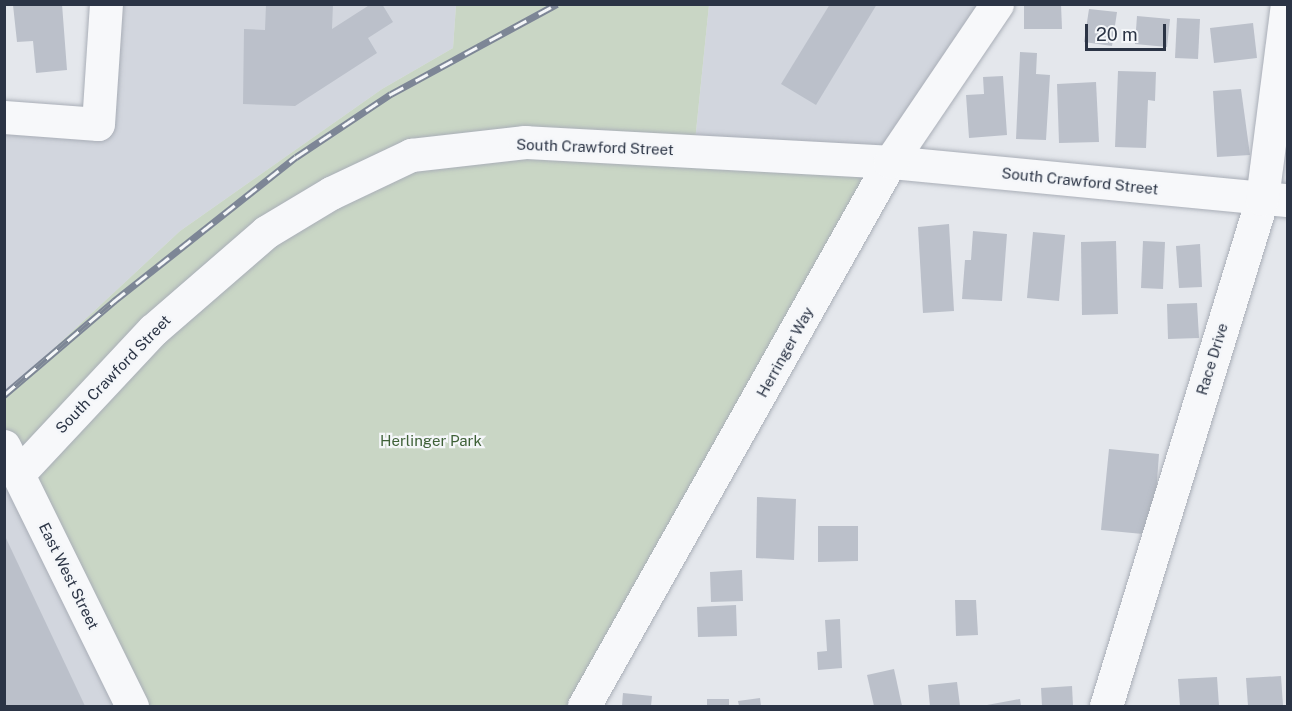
<!DOCTYPE html>
<html>
<head>
<meta charset="utf-8">
<style>
	body { margin:0 }
	#map { position:relative; width:1292px; height:711px; overflow:hidden; background:#e4e7ec; font-family:"Public Sans",sans-serif }
	div>[style] { position:absolute }
	[style*='--x'] { left:calc(var(--x)*1px); top:calc(var(--y)*1px); width:calc(var(--w)*1px); rotate:calc(var(--a)*1deg) }
	.built>* { inset:0; background:#d2d6de }
	.green>* { inset:0; background:#c9d6c5 }
	.building>* { inset:0; background:#bbc0ca }
	.roads { filter:drop-shadow(0 0 2px #a9aeb7) drop-shadow(0 0 2px #a9aeb7) }
	.minor>* { height:33px; margin:-16.5px; padding:0 16.5px; transform-origin:16.5px; border-radius:16.5px; background:#f7f8fa }
	.rail>* { height:7px; margin-top:-3.5px; transform-origin:0; background:repeating-linear-gradient(90deg,#f4f6f9 0 14px,#7d8696 0 28px); box-sizing:border-box; border-block:2px solid #7d8696 }
	span { translate:-50% -50%; white-space:nowrap; text-align:center; line-height:1.15; -webkit-text-stroke:4.5px #f4f6f9; paint-order:stroke }
	.street-label { font-size:15px; color:#2b3445 }
	.park-label { font-size:15px; color:#3f6138 }
	.frame { position:absolute; inset:0; border:6px solid #2b3445; pointer-events:none }
	.scale { position:absolute; left:1085px; top:24px; width:81px; height:27px; box-sizing:border-box; border:3px solid #2b3445; border-top:0; padding-left:8px; font-size:18px; line-height:21px; white-space:nowrap; color:#2b3445; -webkit-text-stroke:4px #f4f6f9; paint-order:stroke }
</style>
</head>
<body>
<div id="map">
	<div class="built">
		<i style="clip-path:polygon(106px 5px,456px 5px,453px 48px,382px 89px,180px 231px,5px 394px,4px 117px,98px 124px)"></i>
		<i style="clip-path:polygon(709px 5px,997px 5px,890px 162px,694px 151px)"></i>
		<i style="clip-path:polygon(4px 446px,132px 706px,5px 706px)"></i>
	</div>
	<div class="green">
		<i style="clip-path:polygon(456px 5px,709px 5px,694px 151px,890px 162px,584px 706px,132px 706px,5px 446px,5px 394px,180px 231px,382px 89px,453px 48px)"></i>
	</div>
	<div class="building">
		<i style="clip-path:polygon(62px 4px,67px 70px,36px 73px,33px 41px,17px 42px,13px 5px)"></i>
		<i style="clip-path:polygon(266px 4px,333px 4px,332px 29px,371px 4px,382px 4px,393px 22px,368px 38px,377px 53px,295px 106px,243px 104px,244px 29px,265px 30px)"></i>
		<i style="clip-path:polygon(830px 4px,877px 4px,816px 105px,781px 84px)"></i>
		<i style="clip-path:polygon(1024px 4px,1061px 4px,1062px 29px,1024px 29px)"></i>
		<i style="clip-path:polygon(1089px 9px,1117px 12px,1112px 46px,1084px 42px)"></i>
		<i style="clip-path:polygon(1137px 16px,1170px 19px,1167px 47px,1135px 44px)"></i>
		<i style="clip-path:polygon(1177px 18px,1200px 19px,1198px 59px,1175px 58px)"></i>
		<i style="clip-path:polygon(1253px 23px,1257px 58px,1214px 63px,1210px 28px)"></i>
		<i style="clip-path:polygon(1020px 52px,1037px 53px,1036px 74px,1050px 75px,1046px 140px,1016px 139px)"></i>
		<i style="clip-path:polygon(1118px 71px,1156px 72px,1155px 101px,1148px 100px,1146px 148px,1115px 147px)"></i>
		<i style="clip-path:polygon(1003px 76px,1007px 135px,969px 138px,966px 95px,984px 94px,983px 77px)"></i>
		<i style="clip-path:polygon(1096px 82px,1099px 142px,1059px 143px,1057px 84px)"></i>
		<i style="clip-path:polygon(1241px 89px,1250px 155px,1217px 157px,1213px 91px)"></i>
		<i style="clip-path:polygon(949px 224px,954px 311px,923px 313px,918px 227px)"></i>
		<i style="clip-path:polygon(973px 231px,1007px 234px,1002px 301px,962px 299px,965px 260px,971px 260px)"></i>
		<i style="clip-path:polygon(1033px 232px,1065px 235px,1059px 301px,1027px 298px)"></i>
		<i style="clip-path:polygon(1116px 241px,1118px 314px,1082px 315px,1081px 242px)"></i>
		<i style="clip-path:polygon(1143px 241px,1165px 242px,1163px 289px,1141px 288px)"></i>
		<i style="clip-path:polygon(1200px 244px,1202px 287px,1179px 288px,1176px 246px)"></i>
		<i style="clip-path:polygon(1197px 303px,1199px 338px,1168px 339px,1167px 304px)"></i>
		<i style="clip-path:polygon(1109px 449px,1159px 454px,1153px 535px,1101px 530px)"></i>
		<i style="clip-path:polygon(757px 497px,796px 499px,794px 560px,756px 558px)"></i>
		<i style="clip-path:polygon(818px 526px,858px 526px,858px 561px,818px 562px)"></i>
		<i style="clip-path:polygon(4px 534px,85px 706px,4px 706px)"></i>
		<i style="clip-path:polygon(742px 570px,743px 601px,711px 602px,710px 572px)"></i>
		<i style="clip-path:polygon(955px 600px,976px 600px,978px 635px,956px 636px)"></i>
		<i style="clip-path:polygon(736px 605px,737px 636px,698px 637px,697px 607px)"></i>
		<i style="clip-path:polygon(840px 619px,842px 668px,818px 670px,817px 652px,827px 651px,825px 620px)"></i>
		<i style="clip-path:polygon(894px 669px,902px 706px,874px 706px,867px 675px)"></i>
		<i style="clip-path:polygon(1281px 676px,1283px 706px,1248px 706px,1246px 678px)"></i>
		<i style="clip-path:polygon(1217px 677px,1219px 706px,1180px 706px,1178px 679px)"></i>
		<i style="clip-path:polygon(957px 682px,960px 706px,930px 706px,928px 685px)"></i>
		<i style="clip-path:polygon(1072px 686px,1073px 706px,1042px 706px,1041px 688px)"></i>
		<i style="clip-path:polygon(623px 693px,652px 696px,651px 706px,622px 706px)"></i>
		<i style="clip-path:polygon(760px 698px,761px 706px,739px 706px,738px 701px)"></i>
		<i style="clip-path:polygon(707px 699px,729px 699px,729px 706px,707px 706px)"></i>
		<i style="clip-path:polygon(1020px 699px,1021px 706px,987px 706px,987px 705px)"></i>
	</div>
	<div class="roads">
		<div class="minor">
			<i style="--x:4;--y:117;--w:94;--a:4.3"></i>
			<i style="--x:98;--y:124;--w:120;--a:-86.2"></i>
			<i style="--x:4;--y:446;--w:290;--a:63.8"></i>
			<i style="--x:19;--y:473;--w:196;--a:-46.9"></i>
			<i style="--x:153;--y:330;--w:150;--a:-40.9"></i>
			<i style="--x:266;--y:232;--w:76;--a:-31"></i>
			<i style="--x:331;--y:193;--w:89;--a:-25.4"></i>
			<i style="--x:411;--y:155;--w:115;--a:-6.5"></i>
			<i style="--x:525;--y:142;--w:366;--a:3.1"></i>
			<i style="--x:890;--y:162;--w:400;--a:5.5"></i>
			<i style="--x:584;--y:706;--w:624;--a:-60.64"></i>
			<i style="--x:890;--y:162;--w:191;--a:-55.9"></i>
			<i style="--x:1106;--y:706;--w:530;--a:-72.9"></i>
			<i style="--x:1262;--y:199;--w:197;--a:-82.7"></i>
		</div>
	</div>
	<div class="rail">
		<i style="--x:4;--y:395;--w:145;--a:-40.5"></i>
		<i style="--x:114;--y:301;--w:232;--a:-38.4"></i>
		<i style="--x:296;--y:157;--w:114;--a:-33.6"></i>
		<i style="--x:391;--y:94;--w:189;--a:-28.5"></i>
	</div>
	<div class="street-label">
		<span style="left:595px;top:147px;rotate:2deg">South Crawford Street</span>
		<span style="left:1080px;top:181px;rotate:6deg">South Crawford Street</span>
		<span style="left:785px;top:352px;rotate:-61deg">Herringer Way</span>
		<span style="left:1212px;top:359px;rotate:-73deg">Race Drive</span>
		<span style="left:113px;top:374px;rotate:-46deg">South Crawford Street</span>
		<span style="left:69px;top:576px;rotate:64deg">East West Street</span>
	</div>
	<div class="park-label">
		<span style="left:431px;top:441px">Herlinger Park</span>
	</div>
	<div class="frame"></div>
	<div class="scale">20 m</div>
</div>
</body>
</html>
